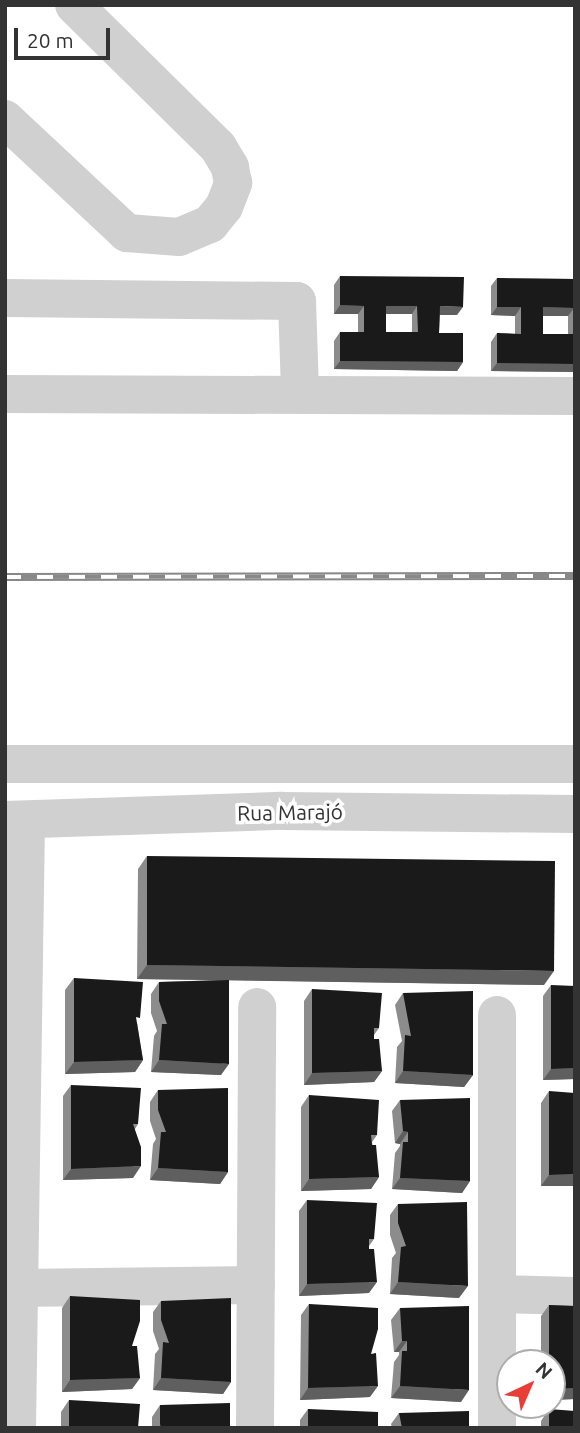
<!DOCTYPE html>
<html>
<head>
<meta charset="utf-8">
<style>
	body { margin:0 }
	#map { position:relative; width:580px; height:1433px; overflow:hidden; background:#fff; font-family:Ubuntu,sans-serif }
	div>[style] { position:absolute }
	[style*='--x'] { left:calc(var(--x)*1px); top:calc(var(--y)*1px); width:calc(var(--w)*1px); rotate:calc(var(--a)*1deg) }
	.minor>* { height:38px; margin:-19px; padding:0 19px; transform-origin:19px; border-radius:19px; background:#d0d0d0 }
	.rail>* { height:8px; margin-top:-4px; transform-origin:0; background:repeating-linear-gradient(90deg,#fff 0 16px,#888 0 32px); box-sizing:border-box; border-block:2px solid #888 }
	.wall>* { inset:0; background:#8c8c8c }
	.shaded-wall>* { inset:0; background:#5f5f5f }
	.building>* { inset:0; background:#1a1a1a }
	span { translate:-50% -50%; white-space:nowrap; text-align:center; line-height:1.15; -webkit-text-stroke:7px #fff; paint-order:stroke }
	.street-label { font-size:21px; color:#333 }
	.frame { position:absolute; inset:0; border:7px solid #333; pointer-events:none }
	.north { position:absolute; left:496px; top:1349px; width:70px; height:70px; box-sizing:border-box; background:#fff; border:2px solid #adadad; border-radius:50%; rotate:44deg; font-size:19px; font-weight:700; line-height:28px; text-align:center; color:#333 }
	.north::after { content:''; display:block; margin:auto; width:24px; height:32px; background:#e93e36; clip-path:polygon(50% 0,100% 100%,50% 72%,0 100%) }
	.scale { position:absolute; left:14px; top:28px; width:96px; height:32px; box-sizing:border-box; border:4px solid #333; border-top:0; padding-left:9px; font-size:21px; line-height:24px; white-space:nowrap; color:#333; -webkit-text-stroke:5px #fff; paint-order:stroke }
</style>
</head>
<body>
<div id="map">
	<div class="minor">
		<i style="--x:5;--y:119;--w:167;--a:43.1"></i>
		<i style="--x:127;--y:233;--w:52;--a:4.4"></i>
		<i style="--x:179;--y:237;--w:34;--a:-23"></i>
		<i style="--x:210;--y:224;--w:22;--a:-51"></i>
		<i style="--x:224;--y:207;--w:26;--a:-69"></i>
		<i style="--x:233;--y:183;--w:16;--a:-101"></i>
		<i style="--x:230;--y:167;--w:23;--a:-121"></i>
		<i style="--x:218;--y:147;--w:202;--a:-135.4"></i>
		<i style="--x:5;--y:298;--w:292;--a:0.6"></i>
		<i style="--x:297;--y:301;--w:92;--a:88.1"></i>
		<i style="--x:5;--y:394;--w:570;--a:0.2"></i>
		<i style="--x:5;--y:764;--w:570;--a:0"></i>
		<i style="--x:5;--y:820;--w:277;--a:-1.9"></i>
		<i style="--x:282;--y:811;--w:293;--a:0.6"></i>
		<i style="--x:18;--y:1288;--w:238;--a:-0.7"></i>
		<i style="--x:497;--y:1294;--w:78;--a:1.5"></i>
		<i style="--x:17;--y:1428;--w:607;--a:-89.15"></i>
		<i style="--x:255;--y:1428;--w:421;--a:-89.7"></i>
		<i style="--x:497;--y:1428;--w:413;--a:-90"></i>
	</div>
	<div class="rail">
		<i style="--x:5;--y:577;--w:570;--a:-0.1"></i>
	</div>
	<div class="wall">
		<i style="clip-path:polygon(evenodd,340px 276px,457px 315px,440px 315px,439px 333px,463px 362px,457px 371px,334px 369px,334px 341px,340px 332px,358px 332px,358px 314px,334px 314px,334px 285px,340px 276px,386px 314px,412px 314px,412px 332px,386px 332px,386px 314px)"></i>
		<i style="clip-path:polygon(evenodd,497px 278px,575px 279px,575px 372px,491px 371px,491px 342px,497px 333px,515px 334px,515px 316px,491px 315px,491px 286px,497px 278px,543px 316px,568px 316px,568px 334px,543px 334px,543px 316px)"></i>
		<i style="clip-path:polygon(147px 856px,544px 985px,229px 980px,221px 1075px,151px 1072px,154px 1036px,157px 1031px,151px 1013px,151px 994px,159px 982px,219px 980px,137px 979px,138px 869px)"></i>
		<i style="clip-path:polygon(74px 978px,137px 1023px,143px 1060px,135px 1072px,65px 1074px,65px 990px)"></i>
		<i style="clip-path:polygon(551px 985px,575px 1079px,543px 1080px,543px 996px)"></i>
		<i style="clip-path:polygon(312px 989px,379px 1028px,374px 1035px,374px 1039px,382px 1071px,374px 1082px,304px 1085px,304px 1001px)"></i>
		<i style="clip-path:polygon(403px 993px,473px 1075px,464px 1087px,395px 1083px,397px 1047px,402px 1041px,395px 1005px)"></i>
		<i style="clip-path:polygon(71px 1085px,138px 1124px,135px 1129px,133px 1178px,63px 1180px,63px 1096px)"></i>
		<i style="clip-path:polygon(158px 1090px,228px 1172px,220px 1184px,150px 1180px,153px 1144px,156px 1139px,150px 1121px,150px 1102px)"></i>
		<i style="clip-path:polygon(549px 1091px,575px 1186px,541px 1186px,541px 1103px)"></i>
		<i style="clip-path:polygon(309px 1095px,377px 1135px,372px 1142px,379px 1177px,371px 1189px,301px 1191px,301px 1107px)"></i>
		<i style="clip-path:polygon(400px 1100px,470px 1181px,462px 1193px,392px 1189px,395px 1153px,400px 1146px,400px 1144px,395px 1143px,392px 1111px)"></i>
		<i style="clip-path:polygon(307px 1200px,374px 1239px,369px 1246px,369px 1293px,299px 1296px,299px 1211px)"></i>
		<i style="clip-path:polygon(398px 1204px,459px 1298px,390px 1294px,392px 1258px,396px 1253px,390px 1235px,390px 1215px)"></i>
		<i style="clip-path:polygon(70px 1296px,132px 1346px,140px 1378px,132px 1389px,62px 1392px,62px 1308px)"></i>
		<i style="clip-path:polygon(161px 1301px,231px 1382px,223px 1394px,153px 1390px,155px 1354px,159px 1349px,153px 1331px,153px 1312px)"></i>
		<i style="clip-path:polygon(309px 1304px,371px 1354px,370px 1397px,300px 1400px,301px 1315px)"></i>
		<i style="clip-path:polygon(549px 1305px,575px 1306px,575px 1399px,552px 1400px,552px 1363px,541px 1363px,541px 1316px)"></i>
		<i style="clip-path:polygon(400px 1308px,461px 1402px,391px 1398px,394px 1362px,399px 1355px,399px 1352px,394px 1352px,391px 1320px)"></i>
		<i style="clip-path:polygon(69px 1400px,138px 1428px,61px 1428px,61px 1412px)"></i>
		<i style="clip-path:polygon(160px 1405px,230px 1428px,152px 1428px,152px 1417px)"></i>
		<i style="clip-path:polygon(308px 1409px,378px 1428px,300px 1428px,300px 1420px)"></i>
		<i style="clip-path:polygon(549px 1409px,575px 1428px,541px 1428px,541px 1421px)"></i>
		<i style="clip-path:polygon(399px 1413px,469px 1428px,392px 1428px,391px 1424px)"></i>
	</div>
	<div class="shaded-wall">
		<i style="clip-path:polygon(340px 305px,364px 306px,358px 314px,334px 314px)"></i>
		<i style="clip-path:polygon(386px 306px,417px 306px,412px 314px,380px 314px)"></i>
		<i style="clip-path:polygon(440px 306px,463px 307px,457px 315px,434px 315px)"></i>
		<i style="clip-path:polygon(497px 307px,521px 307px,515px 316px,491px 315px)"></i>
		<i style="clip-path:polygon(543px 307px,574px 308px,568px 316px,537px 316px)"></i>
		<i style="clip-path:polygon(340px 361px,463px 362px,457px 371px,334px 369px)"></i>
		<i style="clip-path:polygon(497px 363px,575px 364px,575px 372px,491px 371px)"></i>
		<i style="clip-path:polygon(147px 965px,554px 971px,544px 985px,137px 979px)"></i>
		<i style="clip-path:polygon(143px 1060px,135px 1072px,65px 1074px,74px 1062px)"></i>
		<i style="clip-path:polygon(159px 1060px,229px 1064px,221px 1075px,151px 1072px)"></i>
		<i style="clip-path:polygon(575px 1068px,575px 1079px,543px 1080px,551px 1069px)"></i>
		<i style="clip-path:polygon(382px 1071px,374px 1082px,304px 1085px,312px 1073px)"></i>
		<i style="clip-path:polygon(403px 1071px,473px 1075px,464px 1087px,395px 1083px)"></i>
		<i style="clip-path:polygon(403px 1131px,408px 1132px,400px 1144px,395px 1143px)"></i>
		<i style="clip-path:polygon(141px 1166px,133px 1178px,63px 1180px,71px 1169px)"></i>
		<i style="clip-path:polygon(158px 1168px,228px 1172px,220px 1184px,150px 1180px)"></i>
		<i style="clip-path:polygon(575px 1174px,575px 1186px,541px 1186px,549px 1175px)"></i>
		<i style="clip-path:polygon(379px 1177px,371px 1189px,301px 1191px,309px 1179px)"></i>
		<i style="clip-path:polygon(400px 1178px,470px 1181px,462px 1193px,392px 1189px)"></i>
		<i style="clip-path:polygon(377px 1282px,369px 1293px,299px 1296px,307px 1284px)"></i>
		<i style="clip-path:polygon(398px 1282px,468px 1286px,459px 1298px,390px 1294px)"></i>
		<i style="clip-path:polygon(402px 1341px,407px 1341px,399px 1352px,394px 1352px)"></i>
		<i style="clip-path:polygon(140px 1378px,132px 1389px,62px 1392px,70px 1380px)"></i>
		<i style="clip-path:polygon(161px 1378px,231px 1382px,223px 1394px,153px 1390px)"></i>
		<i style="clip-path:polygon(378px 1386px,370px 1397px,300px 1400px,308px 1388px)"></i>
		<i style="clip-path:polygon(400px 1386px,469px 1390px,461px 1402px,391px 1398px)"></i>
		<i style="clip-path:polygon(575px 1388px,575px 1399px,552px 1400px,552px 1389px)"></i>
	</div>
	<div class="building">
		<i style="clip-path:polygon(evenodd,340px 276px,464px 277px,463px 307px,440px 306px,439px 333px,463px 333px,463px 362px,340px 361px,340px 332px,364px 332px,364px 306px,340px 305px,340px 276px,386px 306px,417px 306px,418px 332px,386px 332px,386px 306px)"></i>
		<i style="clip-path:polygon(evenodd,497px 278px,575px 279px,575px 364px,497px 363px,497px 333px,521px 334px,521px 307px,497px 307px,497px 278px,543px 307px,574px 308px,574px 334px,543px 334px,543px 307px)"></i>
		<i style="clip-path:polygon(147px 856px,555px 861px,554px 971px,147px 965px)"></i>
		<i style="clip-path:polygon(74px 978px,143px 982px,140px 1018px,136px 1017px,143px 1060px,74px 1062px)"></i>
		<i style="clip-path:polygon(229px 980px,229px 1064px,159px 1060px,162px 1024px,167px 1024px,159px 1001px,159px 982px)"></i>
		<i style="clip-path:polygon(551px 985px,575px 986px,575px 1068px,551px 1069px)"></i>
		<i style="clip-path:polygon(312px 989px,382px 993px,379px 1028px,374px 1028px,374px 1039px,379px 1039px,382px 1071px,312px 1073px)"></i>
		<i style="clip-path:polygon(473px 991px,473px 1075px,403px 1071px,405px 1035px,411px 1036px,403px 993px)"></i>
		<i style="clip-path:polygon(71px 1085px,141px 1088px,138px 1124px,133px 1124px,141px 1147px,141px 1166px,71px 1169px)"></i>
		<i style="clip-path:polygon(228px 1088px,228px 1172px,158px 1168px,161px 1132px,166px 1132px,158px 1110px,158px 1090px)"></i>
		<i style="clip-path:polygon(549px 1091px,575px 1093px,575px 1174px,549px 1175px)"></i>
		<i style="clip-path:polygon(309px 1095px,379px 1100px,377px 1135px,371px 1135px,372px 1145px,376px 1145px,379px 1177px,309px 1179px)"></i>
		<i style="clip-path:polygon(470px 1098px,470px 1181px,400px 1178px,403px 1142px,408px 1142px,408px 1132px,403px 1131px,400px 1100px)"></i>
		<i style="clip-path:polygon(307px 1200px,377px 1203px,374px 1239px,369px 1239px,369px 1249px,374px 1249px,377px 1282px,307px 1284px)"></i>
		<i style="clip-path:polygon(467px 1202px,468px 1286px,398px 1282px,401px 1247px,406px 1246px,398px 1223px,398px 1204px)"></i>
		<i style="clip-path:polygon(70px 1296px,140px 1300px,140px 1321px,132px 1346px,137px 1346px,140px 1378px,70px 1380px)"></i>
		<i style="clip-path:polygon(231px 1298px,231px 1382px,161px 1378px,163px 1342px,169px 1343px,161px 1320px,161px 1301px)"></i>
		<i style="clip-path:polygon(309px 1304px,378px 1308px,378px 1329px,371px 1354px,376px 1353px,378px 1386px,308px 1388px)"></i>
		<i style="clip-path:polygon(549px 1305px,575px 1306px,575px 1388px,552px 1389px,552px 1363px,549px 1363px)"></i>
		<i style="clip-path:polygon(469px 1306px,469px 1390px,400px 1386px,402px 1351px,407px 1351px,407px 1341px,402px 1341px,400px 1308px)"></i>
		<i style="clip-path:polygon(69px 1400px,140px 1404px,138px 1428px,69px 1428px)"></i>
		<i style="clip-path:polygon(230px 1403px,230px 1428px,161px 1428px,160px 1424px,160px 1405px)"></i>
		<i style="clip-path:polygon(308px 1409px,378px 1412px,378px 1428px,308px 1428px)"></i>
		<i style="clip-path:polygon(549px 1409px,575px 1411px,575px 1428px,549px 1428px)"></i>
		<i style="clip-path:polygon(469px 1411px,469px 1428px,402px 1428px,399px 1413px)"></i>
	</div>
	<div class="street-label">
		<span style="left:290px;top:812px;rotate:-1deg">Rua Marajó</span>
	</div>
	<div class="frame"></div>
	<div class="north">N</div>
	<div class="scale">20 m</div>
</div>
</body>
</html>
